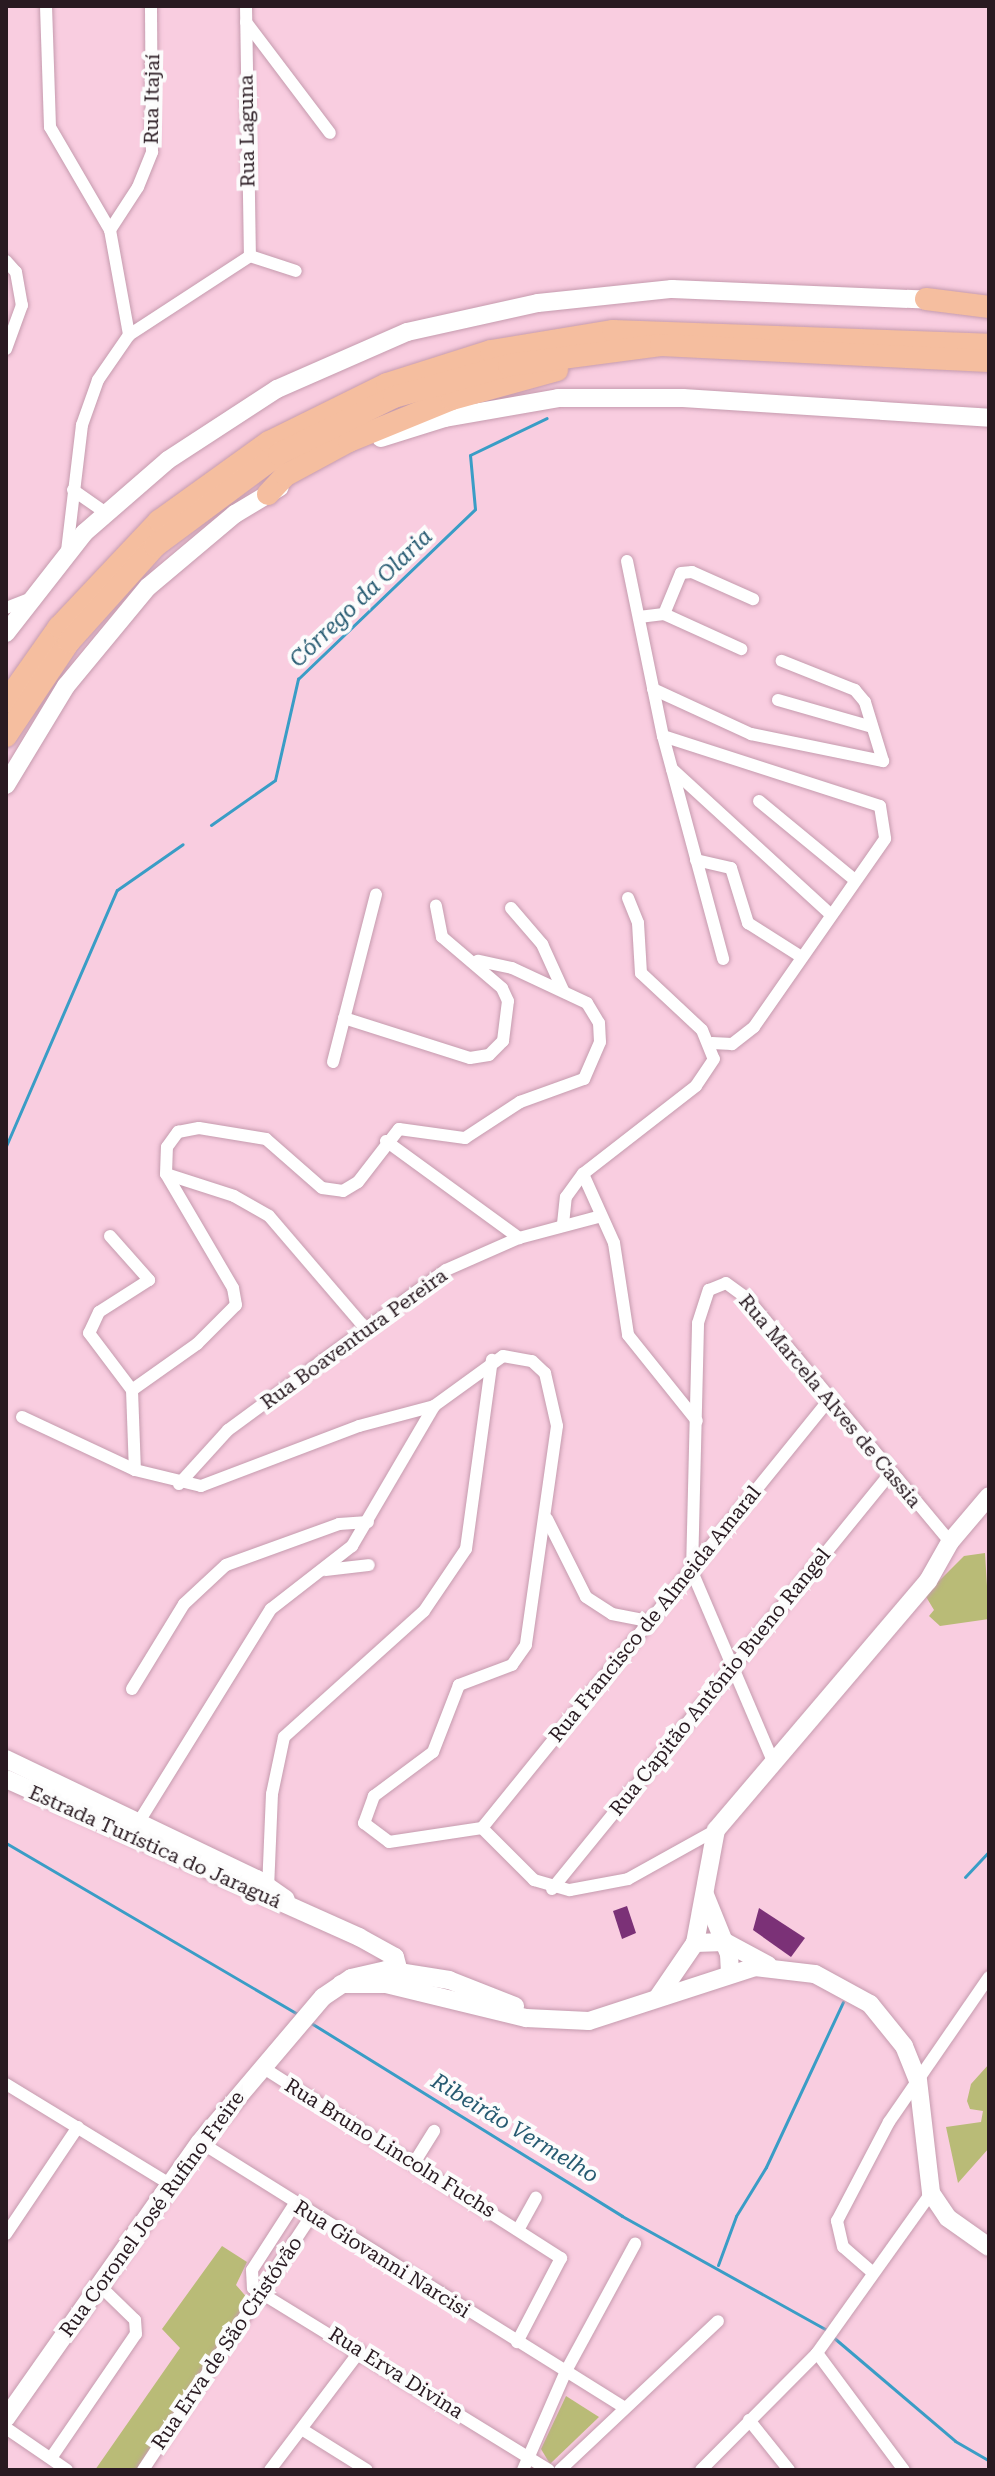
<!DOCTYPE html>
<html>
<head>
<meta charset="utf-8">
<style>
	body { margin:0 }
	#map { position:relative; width:995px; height:2476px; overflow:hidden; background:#f9cde0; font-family:"Roboto Serif",serif }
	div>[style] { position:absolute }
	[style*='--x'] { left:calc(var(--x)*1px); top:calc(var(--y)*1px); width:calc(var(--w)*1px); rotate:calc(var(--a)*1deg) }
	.green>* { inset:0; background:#b9bb77 }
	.stream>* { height:3px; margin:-1.5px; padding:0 1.5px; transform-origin:1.5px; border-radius:1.5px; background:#3a9dc6 }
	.building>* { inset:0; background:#7b3177 }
	.roads { filter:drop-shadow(0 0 2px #c59bae) drop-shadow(0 0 2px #c59bae) }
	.street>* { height:12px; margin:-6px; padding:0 6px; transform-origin:6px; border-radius:6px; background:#fff }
	.secondary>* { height:18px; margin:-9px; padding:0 9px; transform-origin:9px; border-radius:9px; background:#fff }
	.highway>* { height:22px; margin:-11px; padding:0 11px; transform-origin:11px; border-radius:11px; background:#f5be9f }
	span { translate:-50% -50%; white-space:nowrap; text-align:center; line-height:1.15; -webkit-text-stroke:8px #fcfcfc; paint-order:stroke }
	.street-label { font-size:20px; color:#291a21 }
	.water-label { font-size:22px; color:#265a71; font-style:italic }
	.frame { position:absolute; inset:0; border:8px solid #291a21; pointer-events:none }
</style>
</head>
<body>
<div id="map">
	<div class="green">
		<i style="clip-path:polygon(985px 1553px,989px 1619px,940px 1626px,929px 1616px,934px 1610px,925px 1595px,964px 1556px)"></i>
		<i style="clip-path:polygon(989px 2064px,989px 2148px,958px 2183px,946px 2127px,981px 2122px,983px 2111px,970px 2109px,967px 2101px,971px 2084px)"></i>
		<i style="clip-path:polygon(222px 2246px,247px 2262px,236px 2285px,250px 2301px,136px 2470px,95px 2470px,180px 2348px,162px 2329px)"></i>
		<i style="clip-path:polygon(566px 2396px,599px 2417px,550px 2464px,541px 2449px)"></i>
	</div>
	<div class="stream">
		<i style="--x:211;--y:825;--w:78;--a:-35.1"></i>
		<i style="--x:275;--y:780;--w:104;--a:-77.2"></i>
		<i style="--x:298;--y:679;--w:245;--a:-43.8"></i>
		<i style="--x:475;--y:509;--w:54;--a:-95.3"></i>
		<i style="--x:470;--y:455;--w:85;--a:-25.7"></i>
		<i style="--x:6;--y:1146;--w:279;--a:-66.6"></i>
		<i style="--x:117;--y:890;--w:80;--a:-34.9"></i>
		<i style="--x:6;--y:1843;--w:338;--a:30.4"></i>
		<i style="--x:965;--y:1877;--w:35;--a:-47"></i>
		<i style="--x:311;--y:2023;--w:366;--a:31.8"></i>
		<i style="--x:622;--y:2216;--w:237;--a:29.1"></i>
		<i style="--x:718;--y:2265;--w:52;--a:-69.8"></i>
		<i style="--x:736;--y:2216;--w:57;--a:-58.5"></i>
		<i style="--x:766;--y:2167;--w:182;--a:-65"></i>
		<i style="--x:833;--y:2337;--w:160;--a:40.4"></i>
		<i style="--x:955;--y:2441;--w:39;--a:30"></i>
	</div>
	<div class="building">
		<i style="clip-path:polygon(627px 1906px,636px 1933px,622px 1939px,613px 1911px)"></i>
		<i style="clip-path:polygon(759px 1908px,805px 1938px,791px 1957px,753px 1930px)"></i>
	</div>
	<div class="roads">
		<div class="street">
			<i style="--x:46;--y:6;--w:121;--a:88.1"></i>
			<i style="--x:50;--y:127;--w:119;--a:59.8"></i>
			<i style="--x:110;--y:230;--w:107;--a:79.7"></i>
			<i style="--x:129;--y:335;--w:55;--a:124.6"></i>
			<i style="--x:98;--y:380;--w:48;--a:109.6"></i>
			<i style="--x:82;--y:425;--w:126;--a:96.8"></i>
			<i style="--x:246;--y:6;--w:250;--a:89.1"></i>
			<i style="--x:246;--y:22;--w:139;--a:52.9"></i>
			<i style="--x:110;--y:230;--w:51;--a:-56.9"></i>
			<i style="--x:138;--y:187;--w:38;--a:-68"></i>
			<i style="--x:152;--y:152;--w:146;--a:-90.4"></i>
			<i style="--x:6;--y:261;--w:15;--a:48"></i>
			<i style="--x:16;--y:272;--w:34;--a:80"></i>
			<i style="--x:22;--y:305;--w:47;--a:110"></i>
			<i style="--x:129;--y:335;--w:145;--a:-33.1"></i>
			<i style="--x:250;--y:256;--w:48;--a:18.1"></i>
			<i style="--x:73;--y:490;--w:40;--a:34.9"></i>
			<i style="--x:627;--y:561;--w:179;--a:78.4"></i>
			<i style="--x:663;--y:736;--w:231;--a:74.9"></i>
			<i style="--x:6;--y:608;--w:26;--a:-21"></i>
			<i style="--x:664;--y:614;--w:44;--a:-67.5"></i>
			<i style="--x:681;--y:573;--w:11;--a:-5"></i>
			<i style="--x:692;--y:572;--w:67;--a:23.9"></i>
			<i style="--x:639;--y:617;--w:25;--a:-7"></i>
			<i style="--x:664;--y:614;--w:85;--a:24.4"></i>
			<i style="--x:653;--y:689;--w:108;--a:24.7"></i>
			<i style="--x:751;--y:734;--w:135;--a:11.6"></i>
			<i style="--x:883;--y:761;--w:62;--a:-107"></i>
			<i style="--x:865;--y:702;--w:16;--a:-130"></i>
			<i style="--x:855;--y:690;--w:79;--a:-158.3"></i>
			<i style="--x:778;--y:700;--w:98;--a:16"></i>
			<i style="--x:663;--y:736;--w:228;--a:17.9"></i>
			<i style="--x:880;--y:806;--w:33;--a:81"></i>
			<i style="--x:885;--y:839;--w:229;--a:124.9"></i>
			<i style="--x:754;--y:1027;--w:28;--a:142"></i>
			<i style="--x:732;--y:1044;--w:20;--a:-177"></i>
			<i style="--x:672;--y:769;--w:214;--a:42.5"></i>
			<i style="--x:759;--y:801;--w:124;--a:39.5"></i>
			<i style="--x:696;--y:860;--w:36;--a:13"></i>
			<i style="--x:731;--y:868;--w:58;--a:72.8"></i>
			<i style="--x:748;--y:923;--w:62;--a:32.4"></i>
			<i style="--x:628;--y:898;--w:27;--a:68"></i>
			<i style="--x:638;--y:923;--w:50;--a:86.6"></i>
			<i style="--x:641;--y:973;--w:83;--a:43.1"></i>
			<i style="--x:702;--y:1030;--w:31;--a:68"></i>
			<i style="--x:714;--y:1059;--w:32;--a:124"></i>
			<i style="--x:696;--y:1086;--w:143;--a:142.1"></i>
			<i style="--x:583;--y:1174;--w:76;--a:65.8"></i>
			<i style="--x:614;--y:1243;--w:93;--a:81.3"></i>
			<i style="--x:628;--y:1335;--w:110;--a:51.3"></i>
			<i style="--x:511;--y:908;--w:48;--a:49.3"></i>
			<i style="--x:542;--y:944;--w:51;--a:65.5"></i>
			<i style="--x:344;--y:1018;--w:132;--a:17.6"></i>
			<i style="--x:470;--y:1058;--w:19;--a:-9"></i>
			<i style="--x:489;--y:1055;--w:20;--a:-45"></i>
			<i style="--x:503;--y:1041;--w:40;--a:-82.9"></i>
			<i style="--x:508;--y:1001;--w:14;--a:-115"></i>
			<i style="--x:502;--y:988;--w:79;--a:-139.6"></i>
			<i style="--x:442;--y:937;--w:32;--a:-101"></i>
			<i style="--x:333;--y:1062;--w:173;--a:-75.6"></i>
			<i style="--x:386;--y:1141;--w:165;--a:36.1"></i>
			<i style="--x:166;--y:1174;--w:71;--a:17.9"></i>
			<i style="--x:234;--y:1196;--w:40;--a:29.7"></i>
			<i style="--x:269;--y:1216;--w:148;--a:49.4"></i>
			<i style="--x:563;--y:1224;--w:27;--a:-84"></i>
			<i style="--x:566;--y:1197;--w:29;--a:-54"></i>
			<i style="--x:110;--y:1236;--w:59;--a:48.4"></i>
			<i style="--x:149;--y:1280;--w:59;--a:147.4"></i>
			<i style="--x:99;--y:1312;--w:23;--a:115"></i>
			<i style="--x:89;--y:1333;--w:71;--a:53"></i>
			<i style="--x:132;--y:1390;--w:80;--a:87.9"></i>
			<i style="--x:132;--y:1390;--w:80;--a:-35.3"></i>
			<i style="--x:197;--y:1344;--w:55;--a:-45"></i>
			<i style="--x:236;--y:1305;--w:17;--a:-100"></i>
			<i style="--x:233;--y:1288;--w:132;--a:-120.4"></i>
			<i style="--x:166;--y:1174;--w:27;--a:-88"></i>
			<i style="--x:167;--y:1147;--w:19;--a:-54"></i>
			<i style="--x:178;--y:1132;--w:21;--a:-11"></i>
			<i style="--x:199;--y:1128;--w:68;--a:9.3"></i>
			<i style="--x:266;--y:1139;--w:74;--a:41.2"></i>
			<i style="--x:322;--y:1188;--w:21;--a:8"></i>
			<i style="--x:343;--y:1191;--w:17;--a:-31"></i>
			<i style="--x:358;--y:1182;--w:67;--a:-52.3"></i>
			<i style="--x:399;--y:1129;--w:67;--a:7.8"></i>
			<i style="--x:465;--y:1138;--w:66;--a:-33.2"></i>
			<i style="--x:520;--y:1102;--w:68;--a:-19.8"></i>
			<i style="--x:584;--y:1079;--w:40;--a:-66.6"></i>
			<i style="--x:600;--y:1042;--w:19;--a:-93"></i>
			<i style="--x:599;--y:1023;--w:23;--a:-121"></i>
			<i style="--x:587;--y:1003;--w:83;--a:-155"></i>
			<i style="--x:512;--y:968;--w:35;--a:-168"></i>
			<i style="--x:22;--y:1417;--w:125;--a:25.1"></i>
			<i style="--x:135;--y:1470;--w:68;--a:13.6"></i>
			<i style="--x:201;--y:1486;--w:169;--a:-20.8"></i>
			<i style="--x:359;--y:1426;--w:78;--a:-14.9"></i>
			<i style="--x:179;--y:1484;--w:73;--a:-47.8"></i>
			<i style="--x:228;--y:1430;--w:270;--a:-36.3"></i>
			<i style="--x:446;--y:1270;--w:80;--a:-23.7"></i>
			<i style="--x:519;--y:1238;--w:82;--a:-14.9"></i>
			<i style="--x:547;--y:1519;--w:87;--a:63.4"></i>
			<i style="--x:586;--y:1597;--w:31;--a:33"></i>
			<i style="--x:612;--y:1614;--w:38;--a:11"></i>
			<i style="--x:325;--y:1570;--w:44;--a:-6.5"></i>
			<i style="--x:132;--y:1689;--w:100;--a:-58.5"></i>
			<i style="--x:184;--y:1604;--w:57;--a:-42.9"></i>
			<i style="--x:226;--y:1565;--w:120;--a:-19.9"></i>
			<i style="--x:339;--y:1524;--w:29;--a:-4"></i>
			<i style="--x:772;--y:1759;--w:204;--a:-113.1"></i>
			<i style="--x:692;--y:1571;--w:248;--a:-88.6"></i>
			<i style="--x:698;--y:1323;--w:35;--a:-72"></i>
			<i style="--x:709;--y:1290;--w:18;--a:-22"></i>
			<i style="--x:726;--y:1283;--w:26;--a:36"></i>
			<i style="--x:747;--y:1298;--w:317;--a:50.2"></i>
			<i style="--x:135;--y:1828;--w:258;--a:-58.2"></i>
			<i style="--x:271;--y:1609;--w:103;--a:-37.9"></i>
			<i style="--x:352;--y:1546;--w:162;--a:-59.6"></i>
			<i style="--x:434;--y:1406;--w:85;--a:-35.9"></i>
			<i style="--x:503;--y:1356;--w:29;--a:10"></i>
			<i style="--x:532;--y:1361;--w:18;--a:43"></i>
			<i style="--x:545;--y:1373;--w:54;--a:77.2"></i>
			<i style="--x:557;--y:1426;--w:221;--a:98.1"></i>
			<i style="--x:526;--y:1645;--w:24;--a:125"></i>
			<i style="--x:512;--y:1665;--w:57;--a:159.3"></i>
			<i style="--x:459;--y:1685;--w:72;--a:111.2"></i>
			<i style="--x:433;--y:1752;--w:74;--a:143.3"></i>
			<i style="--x:374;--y:1796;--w:29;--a:110"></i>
			<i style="--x:364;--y:1823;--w:31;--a:37"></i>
			<i style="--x:389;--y:1842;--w:94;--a:-8.6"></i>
			<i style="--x:482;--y:1828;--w:74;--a:45"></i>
			<i style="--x:534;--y:1880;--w:37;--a:16"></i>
			<i style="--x:570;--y:1890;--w:59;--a:-10.7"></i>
			<i style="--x:628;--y:1879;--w:101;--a:-29.1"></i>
			<i style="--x:482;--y:1828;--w:550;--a:-50.98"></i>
			<i style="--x:268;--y:1889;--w:95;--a:-87.6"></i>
			<i style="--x:272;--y:1794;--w:58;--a:-78.1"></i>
			<i style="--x:284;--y:1737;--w:188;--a:-42"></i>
			<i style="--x:424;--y:1611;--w:75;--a:-55.9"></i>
			<i style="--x:466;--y:1549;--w:191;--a:-82.2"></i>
			<i style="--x:552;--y:1889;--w:534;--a:-50.85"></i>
			<i style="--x:262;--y:2067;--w:355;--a:32.6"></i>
			<i style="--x:561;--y:2258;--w:95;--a:117.6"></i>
			<i style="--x:6;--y:2084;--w:192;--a:31.4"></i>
			<i style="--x:200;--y:2142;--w:501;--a:32.04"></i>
			<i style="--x:414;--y:2163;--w:38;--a:-58"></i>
			<i style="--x:294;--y:2205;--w:77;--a:122.9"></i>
			<i style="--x:252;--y:2270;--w:18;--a:87"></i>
			<i style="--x:253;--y:2288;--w:347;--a:31.6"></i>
			<i style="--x:518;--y:2230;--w:37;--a:-61"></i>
			<i style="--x:6;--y:2234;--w:129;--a:-56.1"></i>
			<i style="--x:872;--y:2272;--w:38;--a:-139"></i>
			<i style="--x:843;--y:2247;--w:27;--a:-103"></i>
			<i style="--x:837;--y:2221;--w:112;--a:-62.3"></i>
			<i style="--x:889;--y:2122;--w:176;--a:-55.4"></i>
			<i style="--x:817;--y:2353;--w:146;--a:53.4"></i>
			<i style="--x:749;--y:2420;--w:64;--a:51.3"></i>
			<i style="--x:6;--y:2428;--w:74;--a:34.5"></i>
			<i style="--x:303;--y:2430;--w:75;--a:32"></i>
			<i style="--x:51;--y:2458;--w:150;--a:-55.6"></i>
			<i style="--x:136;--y:2334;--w:14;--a:-94"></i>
			<i style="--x:135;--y:2320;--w:52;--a:-135.8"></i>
			<i style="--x:143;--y:2470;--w:306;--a:-56.5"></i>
			<i style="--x:270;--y:2470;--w:149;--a:-52.9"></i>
			<i style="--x:523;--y:2470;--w:108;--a:-66.5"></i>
			<i style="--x:566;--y:2371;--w:145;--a:-61.5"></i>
			<i style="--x:560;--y:2470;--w:217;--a:-43.3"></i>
			<i style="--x:701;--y:2470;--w:165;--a:-45.2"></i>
			<i style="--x:817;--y:2353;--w:196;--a:-54.5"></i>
		</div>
		<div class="secondary">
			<i style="--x:381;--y:438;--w:67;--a:-17.4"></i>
			<i style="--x:445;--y:418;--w:115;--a:-10"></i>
			<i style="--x:558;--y:398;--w:125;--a:0"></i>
			<i style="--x:683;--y:398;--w:307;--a:3.7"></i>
			<i style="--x:6;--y:633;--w:127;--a:-52"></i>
			<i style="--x:84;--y:533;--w:111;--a:-41"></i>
			<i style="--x:168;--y:460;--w:130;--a:-33.1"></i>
			<i style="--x:277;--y:389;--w:142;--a:-23.7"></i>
			<i style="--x:407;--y:332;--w:134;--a:-12.5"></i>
			<i style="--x:538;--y:303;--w:135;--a:-6"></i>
			<i style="--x:672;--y:289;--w:265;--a:2.4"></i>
			<i style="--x:6;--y:785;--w:116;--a:-58.8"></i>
			<i style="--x:66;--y:686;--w:129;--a:-50.4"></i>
			<i style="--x:148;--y:587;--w:114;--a:-40"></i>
			<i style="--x:235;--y:514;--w:52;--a:-31"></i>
			<i style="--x:6;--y:1759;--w:278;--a:25.6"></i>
			<i style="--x:257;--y:1879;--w:35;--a:35"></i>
			<i style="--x:6;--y:1779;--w:387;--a:24.1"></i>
			<i style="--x:359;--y:1937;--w:41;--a:29.1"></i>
			<i style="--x:395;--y:1957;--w:24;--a:75"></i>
			<i style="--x:705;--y:1895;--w:64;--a:67.9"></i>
			<i style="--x:729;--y:1954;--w:19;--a:87"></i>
			<i style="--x:695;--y:1943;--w:30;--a:-2"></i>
			<i style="--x:725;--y:1942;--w:49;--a:28.1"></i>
			<i style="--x:341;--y:1984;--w:45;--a:0"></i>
			<i style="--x:386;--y:1984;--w:144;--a:13.7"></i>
			<i style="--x:526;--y:2018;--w:63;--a:2.7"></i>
			<i style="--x:589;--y:2021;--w:175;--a:-18"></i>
			<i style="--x:755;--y:1967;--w:60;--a:6.7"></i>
			<i style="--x:815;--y:1974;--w:63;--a:28.6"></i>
			<i style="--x:870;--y:2004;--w:54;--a:51"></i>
			<i style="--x:904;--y:2046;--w:37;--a:68"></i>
			<i style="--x:918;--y:2080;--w:114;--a:83.4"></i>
			<i style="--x:931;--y:2193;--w:30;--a:56"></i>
			<i style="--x:948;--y:2218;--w:50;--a:35.3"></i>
			<i style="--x:658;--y:1997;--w:65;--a:-55.6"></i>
			<i style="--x:695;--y:1943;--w:115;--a:-79.5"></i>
			<i style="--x:716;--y:1830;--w:327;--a:-49.6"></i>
			<i style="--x:928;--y:1581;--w:45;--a:-60.6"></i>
			<i style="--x:950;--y:1542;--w:60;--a:-49.7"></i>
			<i style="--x:6;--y:2418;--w:337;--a:-54.9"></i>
			<i style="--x:200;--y:2142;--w:190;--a:-49.7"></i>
			<i style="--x:323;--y:1997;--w:34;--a:-34"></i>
			<i style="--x:351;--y:1978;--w:36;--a:-13"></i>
			<i style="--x:386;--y:1970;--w:64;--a:9"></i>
			<i style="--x:449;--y:1980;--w:71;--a:21.5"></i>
		</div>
		<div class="highway">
			<i style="--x:926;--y:299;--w:64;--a:7.2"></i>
			<i style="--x:268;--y:494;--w:26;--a:-47"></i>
			<i style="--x:286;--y:475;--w:72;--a:-28.4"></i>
			<i style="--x:349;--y:441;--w:111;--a:-22.2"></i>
			<i style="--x:452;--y:399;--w:109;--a:-15.4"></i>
			<i style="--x:6;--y:702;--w:92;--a:-54.8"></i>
			<i style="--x:59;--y:627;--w:146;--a:-46.7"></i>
			<i style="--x:159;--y:521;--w:135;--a:-35.7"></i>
			<i style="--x:269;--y:442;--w:131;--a:-26.2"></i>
			<i style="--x:387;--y:384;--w:109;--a:-17.6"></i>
			<i style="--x:491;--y:351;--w:124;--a:-9.3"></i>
			<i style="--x:613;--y:331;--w:376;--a:2.1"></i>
			<i style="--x:6;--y:736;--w:113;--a:-56.2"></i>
			<i style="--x:69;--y:642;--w:129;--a:-48.1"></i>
			<i style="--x:155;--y:546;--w:154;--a:-36.6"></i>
			<i style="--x:279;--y:454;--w:128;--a:-26.4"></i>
			<i style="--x:394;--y:397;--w:119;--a:-15.5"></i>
			<i style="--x:509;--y:365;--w:153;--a:-7.5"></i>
			<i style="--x:661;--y:345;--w:328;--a:2.8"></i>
		</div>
	</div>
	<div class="street-label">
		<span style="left:152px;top:99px;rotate:-89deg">Rua Itajaí</span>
		<span style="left:247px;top:131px;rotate:-91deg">Rua Laguna</span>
		<span style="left:354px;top:1339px;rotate:-36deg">Rua Boaventura Pereira</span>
		<span style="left:830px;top:1401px;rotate:50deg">Rua Marcela Alves de Cassia</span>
		<span style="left:655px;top:1614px;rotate:-51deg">Rua Francisco de Almeida Amaral</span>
		<span style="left:720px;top:1682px;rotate:-51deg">Rua Capitão Antônio Bueno Rangel</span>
		<span style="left:155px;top:1847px;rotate:24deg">Estrada Turística do Jaraguá</span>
		<span style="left:390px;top:2148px;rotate:32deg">Rua Bruno Lincoln Fuchs</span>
		<span style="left:152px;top:2214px;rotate:-54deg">Rua Coronel José Rufino Freire</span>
		<span style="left:382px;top:2259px;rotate:32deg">Rua Giovanni Narcisi</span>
		<span style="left:227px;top:2343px;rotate:-56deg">Rua Erva de São Cristóvão</span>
		<span style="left:396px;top:2373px;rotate:32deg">Rua Erva Divina</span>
	</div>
	<div class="water-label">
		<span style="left:361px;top:598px;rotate:-44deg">Córrego da Olaria</span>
		<span style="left:515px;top:2128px;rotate:31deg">Ribeirão Vermelho</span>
	</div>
	<div class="frame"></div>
</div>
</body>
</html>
